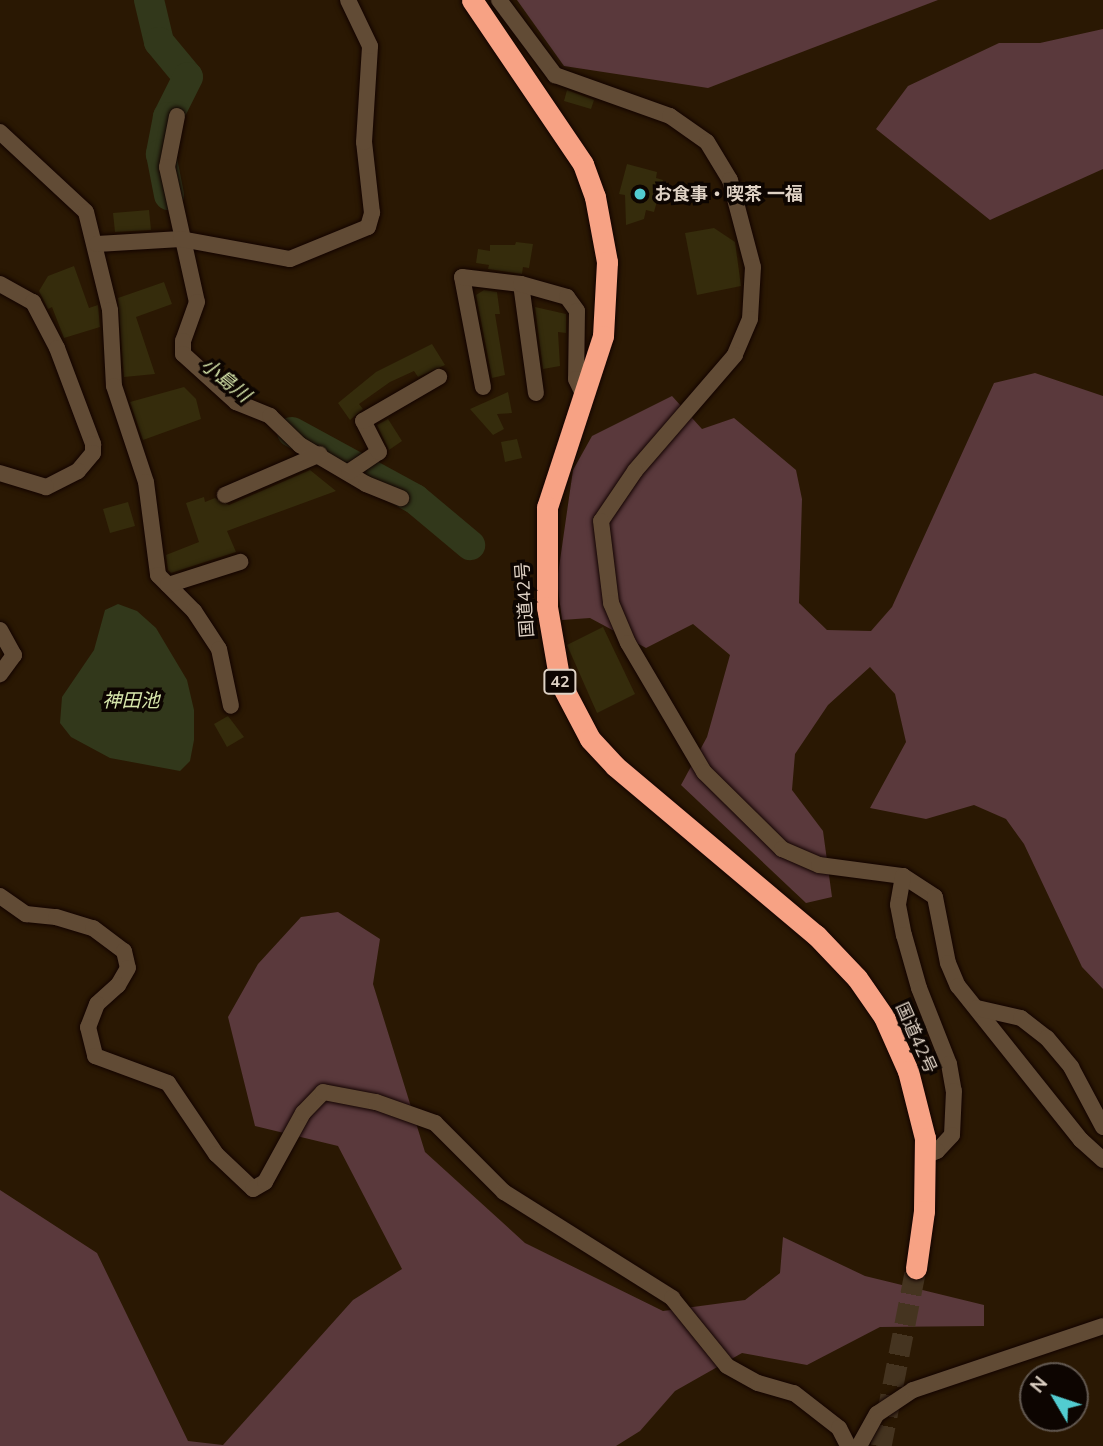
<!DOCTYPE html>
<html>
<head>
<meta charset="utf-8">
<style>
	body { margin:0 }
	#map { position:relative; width:1103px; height:1446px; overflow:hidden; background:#2a1803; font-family:"Nunito Sans","Noto Sans JP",sans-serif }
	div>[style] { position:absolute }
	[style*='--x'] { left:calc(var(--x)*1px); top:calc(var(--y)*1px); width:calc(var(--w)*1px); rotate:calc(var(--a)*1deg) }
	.green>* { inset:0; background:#5a393c }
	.water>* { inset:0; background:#32381b }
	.river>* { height:30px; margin:-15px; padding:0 15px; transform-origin:15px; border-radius:15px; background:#32381b }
	.building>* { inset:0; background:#352c0c }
	.highway-tunnel>* { height:21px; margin-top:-10.5px; transform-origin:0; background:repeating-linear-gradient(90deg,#453420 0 21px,transparent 0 31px) }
	.roads { filter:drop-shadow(0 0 2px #120300) drop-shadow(0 0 2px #120300) }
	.street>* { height:16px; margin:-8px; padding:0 8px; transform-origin:8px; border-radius:8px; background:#614b35 }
	.highway>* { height:21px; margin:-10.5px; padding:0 10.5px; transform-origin:10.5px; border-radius:10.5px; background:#f7a284 }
	.dots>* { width:19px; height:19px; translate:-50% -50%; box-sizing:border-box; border:4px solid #0d0501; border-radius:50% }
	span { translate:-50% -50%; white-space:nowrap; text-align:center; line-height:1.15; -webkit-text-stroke:7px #0d0501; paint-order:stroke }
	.shield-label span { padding:2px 5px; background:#0d0501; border:2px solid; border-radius:5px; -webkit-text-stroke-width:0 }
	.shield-label { font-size:16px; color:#dfd2c5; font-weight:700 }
	.poi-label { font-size:18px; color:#dfd2c5; font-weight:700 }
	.left { translate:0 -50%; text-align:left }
	.street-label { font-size:18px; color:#dfd2c5 }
	.water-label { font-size:19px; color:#d7e6ab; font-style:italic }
	.north { position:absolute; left:1019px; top:1362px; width:70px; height:70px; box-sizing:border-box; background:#0d0501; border:2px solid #61574f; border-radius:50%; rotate:309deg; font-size:19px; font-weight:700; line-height:28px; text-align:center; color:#dfd2c5 }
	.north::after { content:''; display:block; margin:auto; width:24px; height:32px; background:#52ccd0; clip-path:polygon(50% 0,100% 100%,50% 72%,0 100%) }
</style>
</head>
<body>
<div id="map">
	<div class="green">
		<i style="clip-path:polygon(517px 0,938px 0,708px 88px,564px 66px)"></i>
		<i style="clip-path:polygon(1103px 29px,1103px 169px,990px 220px,876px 129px,908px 86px,999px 43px,1040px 43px)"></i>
		<i style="clip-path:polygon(1035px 373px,1103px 396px,1103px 989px,1082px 967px,1024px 844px,1006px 819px,974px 805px,926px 819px,870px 808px,906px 742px,895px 694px,870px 667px,828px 705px,795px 754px,792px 790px,823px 831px,832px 897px,806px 903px,681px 785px,707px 737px,730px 655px,693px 624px,646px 648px,590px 618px,562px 620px,557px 581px,573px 470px,592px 436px,672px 396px,702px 429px,734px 418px,796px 470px,802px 499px,799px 603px,827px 630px,871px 631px,892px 607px,994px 383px)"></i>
		<i style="clip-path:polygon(338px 912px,380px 939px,373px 984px,425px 1152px,525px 1243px,663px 1311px,745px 1300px,780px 1273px,783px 1237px,865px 1276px,984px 1305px,984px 1326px,880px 1327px,807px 1365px,742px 1353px,675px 1391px,640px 1431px,616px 1446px,0 1446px,0 1190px,97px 1253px,188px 1441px,223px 1445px,353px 1300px,402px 1269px,338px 1146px,255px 1126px,228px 1017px,258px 964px,301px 917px)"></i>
	</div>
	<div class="water">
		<i style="clip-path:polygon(118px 604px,137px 611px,156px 628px,187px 680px,194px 710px,194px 740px,190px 761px,180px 771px,110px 758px,71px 737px,60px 723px,62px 697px,94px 650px,105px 610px)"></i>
	</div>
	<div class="river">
		<i style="--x:149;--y:0;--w:43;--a:76.6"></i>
		<i style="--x:159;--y:42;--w:45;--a:50.4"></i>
		<i style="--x:188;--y:77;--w:45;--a:116.6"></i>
		<i style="--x:168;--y:117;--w:38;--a:101"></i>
		<i style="--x:161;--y:154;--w:42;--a:79"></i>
		<i style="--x:292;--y:432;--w:140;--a:28.6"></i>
		<i style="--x:415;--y:499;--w:72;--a:39.9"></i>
	</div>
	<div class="building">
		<i style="clip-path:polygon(567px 90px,594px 100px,591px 109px,564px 101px)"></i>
		<i style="clip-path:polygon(627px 164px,657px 172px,656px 178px,663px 180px,654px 212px,646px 210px,644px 219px,626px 225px,625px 195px,619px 194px)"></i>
		<i style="clip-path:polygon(149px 210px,151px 230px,115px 232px,113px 213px)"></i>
		<i style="clip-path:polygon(714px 228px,735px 242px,741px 286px,697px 295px,685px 233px)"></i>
		<i style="clip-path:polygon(516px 242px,533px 244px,529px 268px,523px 267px,522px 274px,488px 269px,489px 265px,476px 263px,478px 249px,490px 251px,490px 245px,515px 245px)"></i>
		<i style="clip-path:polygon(74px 266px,89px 308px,98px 305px,100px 327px,64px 338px,52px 307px,48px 309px,39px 291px,48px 276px)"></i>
		<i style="clip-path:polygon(164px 282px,172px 304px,136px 317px,155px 374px,124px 377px,118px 298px)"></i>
		<i style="clip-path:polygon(484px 290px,497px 292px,500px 314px,495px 314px,505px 375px,492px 378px,476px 295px)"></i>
		<i style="clip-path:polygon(535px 307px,566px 314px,566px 333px,558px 332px,560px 366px,543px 369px)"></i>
		<i style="clip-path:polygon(432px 344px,445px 365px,418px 377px,414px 371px,390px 382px,359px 404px,363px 409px,350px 420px,338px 403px,376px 372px)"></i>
		<i style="clip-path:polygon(184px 387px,196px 399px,201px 419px,143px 440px,130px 402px)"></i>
		<i style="clip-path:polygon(508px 392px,512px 413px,497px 414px,504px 429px,493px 435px,470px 409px)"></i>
		<i style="clip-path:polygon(388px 419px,402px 441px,389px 450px,377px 425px)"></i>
		<i style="clip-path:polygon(517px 439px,522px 458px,505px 462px,501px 442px)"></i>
		<i style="clip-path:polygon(310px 470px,336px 491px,227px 531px,236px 552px,171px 573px,168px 570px,166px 555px,199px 542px,186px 503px,204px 497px,205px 502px,215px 498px,229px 505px)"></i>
		<i style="clip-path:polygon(128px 502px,135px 526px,110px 533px,103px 509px)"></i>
		<i style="clip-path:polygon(603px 627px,635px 694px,597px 713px,567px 645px)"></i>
		<i style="clip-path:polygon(228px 716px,244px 737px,227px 747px,214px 724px)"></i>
	</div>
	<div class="highway-tunnel">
		<i style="--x:881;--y:1446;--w:181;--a:-78.9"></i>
	</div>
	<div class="roads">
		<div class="street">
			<i style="--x:499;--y:0;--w:94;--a:53.3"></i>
			<i style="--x:555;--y:75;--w:122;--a:19.6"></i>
			<i style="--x:670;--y:116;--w:45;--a:35.1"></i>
			<i style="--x:707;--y:142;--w:44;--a:58.8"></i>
			<i style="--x:730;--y:180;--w:90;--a:75.2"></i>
			<i style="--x:753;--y:267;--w:52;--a:93.3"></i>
			<i style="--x:750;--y:319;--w:39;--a:113"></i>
			<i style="--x:735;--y:355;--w:153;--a:130.8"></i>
			<i style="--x:635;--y:471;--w:60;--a:124.2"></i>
			<i style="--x:601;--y:521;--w:83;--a:83"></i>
			<i style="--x:611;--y:603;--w:43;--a:67"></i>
			<i style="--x:628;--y:643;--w:150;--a:59.5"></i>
			<i style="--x:704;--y:772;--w:110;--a:44.6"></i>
			<i style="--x:782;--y:849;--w:40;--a:23.4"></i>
			<i style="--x:819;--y:865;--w:85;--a:7.5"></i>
			<i style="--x:903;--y:876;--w:38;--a:33"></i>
			<i style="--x:935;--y:897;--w:67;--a:78.9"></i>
			<i style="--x:948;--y:963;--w:25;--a:67"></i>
			<i style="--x:958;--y:986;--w:197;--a:51.4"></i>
			<i style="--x:1081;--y:1140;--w:30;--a:42"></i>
			<i style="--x:177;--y:116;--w:52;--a:101.1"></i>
			<i style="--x:167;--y:167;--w:138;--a:77.5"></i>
			<i style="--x:197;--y:302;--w:41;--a:109.7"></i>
			<i style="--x:183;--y:341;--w:13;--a:90"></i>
			<i style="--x:183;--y:354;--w:72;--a:42.2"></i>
			<i style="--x:236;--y:402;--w:37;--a:22"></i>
			<i style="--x:270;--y:416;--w:42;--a:44"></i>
			<i style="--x:300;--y:445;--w:77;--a:30.6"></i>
			<i style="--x:366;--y:484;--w:38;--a:22"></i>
			<i style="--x:0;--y:132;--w:117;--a:42.9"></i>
			<i style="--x:86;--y:212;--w:101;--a:76.2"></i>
			<i style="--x:110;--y:310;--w:76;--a:87"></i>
			<i style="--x:114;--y:386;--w:101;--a:71.6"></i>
			<i style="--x:146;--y:482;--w:94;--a:82.6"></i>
			<i style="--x:158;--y:575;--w:51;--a:45"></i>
			<i style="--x:194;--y:611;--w:45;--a:56.7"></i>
			<i style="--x:219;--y:649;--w:58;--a:78.1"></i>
			<i style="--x:97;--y:244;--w:84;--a:-3.4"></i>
			<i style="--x:181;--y:239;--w:111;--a:10.4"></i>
			<i style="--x:290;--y:259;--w:84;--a:-22.3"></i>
			<i style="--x:368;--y:227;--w:15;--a:-74"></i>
			<i style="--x:372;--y:213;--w:71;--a:-96.4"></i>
			<i style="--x:364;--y:142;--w:96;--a:-86.4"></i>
			<i style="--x:370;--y:46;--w:51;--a:-115.6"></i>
			<i style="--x:0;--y:284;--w:38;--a:29"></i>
			<i style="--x:33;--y:302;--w:52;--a:62.4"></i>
			<i style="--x:57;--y:348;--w:103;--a:69.4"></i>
			<i style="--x:93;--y:444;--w:9;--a:90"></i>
			<i style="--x:93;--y:453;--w:23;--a:130"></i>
			<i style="--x:78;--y:471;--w:36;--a:153"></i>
			<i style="--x:46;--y:487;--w:48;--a:-163.1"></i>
			<i style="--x:521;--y:284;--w:110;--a:82.2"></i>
			<i style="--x:483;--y:387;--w:112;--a:-100.8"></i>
			<i style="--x:462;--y:277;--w:59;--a:6.8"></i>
			<i style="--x:521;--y:284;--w:48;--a:15.8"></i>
			<i style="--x:567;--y:297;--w:17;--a:54"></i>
			<i style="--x:577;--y:311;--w:68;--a:90.8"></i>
			<i style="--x:576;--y:379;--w:19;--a:65"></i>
			<i style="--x:349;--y:472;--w:36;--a:-34"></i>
			<i style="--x:379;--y:452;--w:35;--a:-117"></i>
			<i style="--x:363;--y:421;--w:88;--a:-30.1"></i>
			<i style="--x:225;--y:495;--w:103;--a:-23.3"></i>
			<i style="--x:168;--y:585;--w:76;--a:-17.7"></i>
			<i style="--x:0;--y:630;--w:29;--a:61"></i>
			<i style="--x:14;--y:655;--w:24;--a:126"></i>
			<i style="--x:903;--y:876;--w:29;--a:100"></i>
			<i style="--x:898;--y:905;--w:31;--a:79"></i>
			<i style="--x:904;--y:935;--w:55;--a:74.2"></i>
			<i style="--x:919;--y:988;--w:82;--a:68.5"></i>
			<i style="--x:949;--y:1064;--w:27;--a:80"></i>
			<i style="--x:954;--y:1091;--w:44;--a:92.6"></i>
			<i style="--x:952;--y:1135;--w:22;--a:133"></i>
			<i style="--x:937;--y:1151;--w:13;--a:157"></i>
			<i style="--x:0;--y:896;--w:32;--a:35"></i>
			<i style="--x:26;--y:914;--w:30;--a:6"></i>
			<i style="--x:56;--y:917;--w:39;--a:17"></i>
			<i style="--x:93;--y:928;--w:39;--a:37"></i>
			<i style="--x:124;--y:951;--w:17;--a:77"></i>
			<i style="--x:128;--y:968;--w:20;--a:120"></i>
			<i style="--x:118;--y:985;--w:28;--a:138"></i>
			<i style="--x:97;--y:1004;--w:25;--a:111"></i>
			<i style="--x:88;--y:1027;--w:30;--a:76"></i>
			<i style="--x:95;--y:1056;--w:78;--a:20.3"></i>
			<i style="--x:168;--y:1083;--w:86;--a:55.9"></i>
			<i style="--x:216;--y:1154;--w:51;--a:43.4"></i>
			<i style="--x:253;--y:1189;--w:14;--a:-30"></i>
			<i style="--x:265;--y:1182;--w:79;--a:-61.2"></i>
			<i style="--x:303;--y:1113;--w:29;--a:-46"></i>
			<i style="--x:323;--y:1092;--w:54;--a:10.7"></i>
			<i style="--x:376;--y:1102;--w:63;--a:19.6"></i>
			<i style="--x:435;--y:1123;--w:98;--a:45"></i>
			<i style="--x:504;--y:1192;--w:199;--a:32.2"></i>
			<i style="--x:672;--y:1298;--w:87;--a:51"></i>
			<i style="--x:727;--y:1366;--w:35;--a:29"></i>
			<i style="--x:758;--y:1383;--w:37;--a:16"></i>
			<i style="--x:794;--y:1393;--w:57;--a:37.9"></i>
			<i style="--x:839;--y:1428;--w:20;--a:63"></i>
			<i style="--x:977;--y:1008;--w:45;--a:12.8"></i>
			<i style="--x:1021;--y:1018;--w:33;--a:38"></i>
			<i style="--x:1047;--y:1038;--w:38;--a:50"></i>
			<i style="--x:1071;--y:1067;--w:68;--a:61.9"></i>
			<i style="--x:859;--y:1446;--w:37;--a:-61"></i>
			<i style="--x:877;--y:1414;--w:43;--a:-33.7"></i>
			<i style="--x:913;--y:1390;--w:200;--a:-18.6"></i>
		</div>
		<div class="highway">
			<i style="--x:472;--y:0;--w:198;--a:55.9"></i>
			<i style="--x:583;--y:164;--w:35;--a:70"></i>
			<i style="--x:595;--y:197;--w:66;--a:79.5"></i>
			<i style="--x:607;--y:262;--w:74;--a:93.1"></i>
			<i style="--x:603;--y:336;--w:180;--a:108.1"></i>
			<i style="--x:547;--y:507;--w:100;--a:90"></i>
			<i style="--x:547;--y:607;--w:76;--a:80.2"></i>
			<i style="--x:560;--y:682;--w:64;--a:62.2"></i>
			<i style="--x:590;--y:739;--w:37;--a:47"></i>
			<i style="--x:615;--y:766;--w:263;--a:40.1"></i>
			<i style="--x:816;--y:935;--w:59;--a:46.4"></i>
			<i style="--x:857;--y:978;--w:47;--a:55.3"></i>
			<i style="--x:884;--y:1017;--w:59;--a:66"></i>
			<i style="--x:908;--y:1071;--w:69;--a:75.8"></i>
			<i style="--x:925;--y:1138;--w:73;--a:90.8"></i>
			<i style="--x:924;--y:1211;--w:58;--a:98"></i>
		</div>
	</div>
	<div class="dots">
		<i style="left:640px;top:194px;background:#52ccd0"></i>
	</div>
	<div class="shield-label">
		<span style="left:560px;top:682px">42</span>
	</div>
	<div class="poi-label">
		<span class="left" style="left:654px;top:194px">お食事・喫茶 一福</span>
	</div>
	<div class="street-label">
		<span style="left:525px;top:600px;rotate:-94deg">国道42号</span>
		<span style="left:916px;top:1038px;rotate:66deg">国道42号</span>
	</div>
	<div class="water-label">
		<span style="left:225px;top:381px;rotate:39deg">小島川</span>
		<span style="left:131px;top:702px">神田池</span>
	</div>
	<div class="north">N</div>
</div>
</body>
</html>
